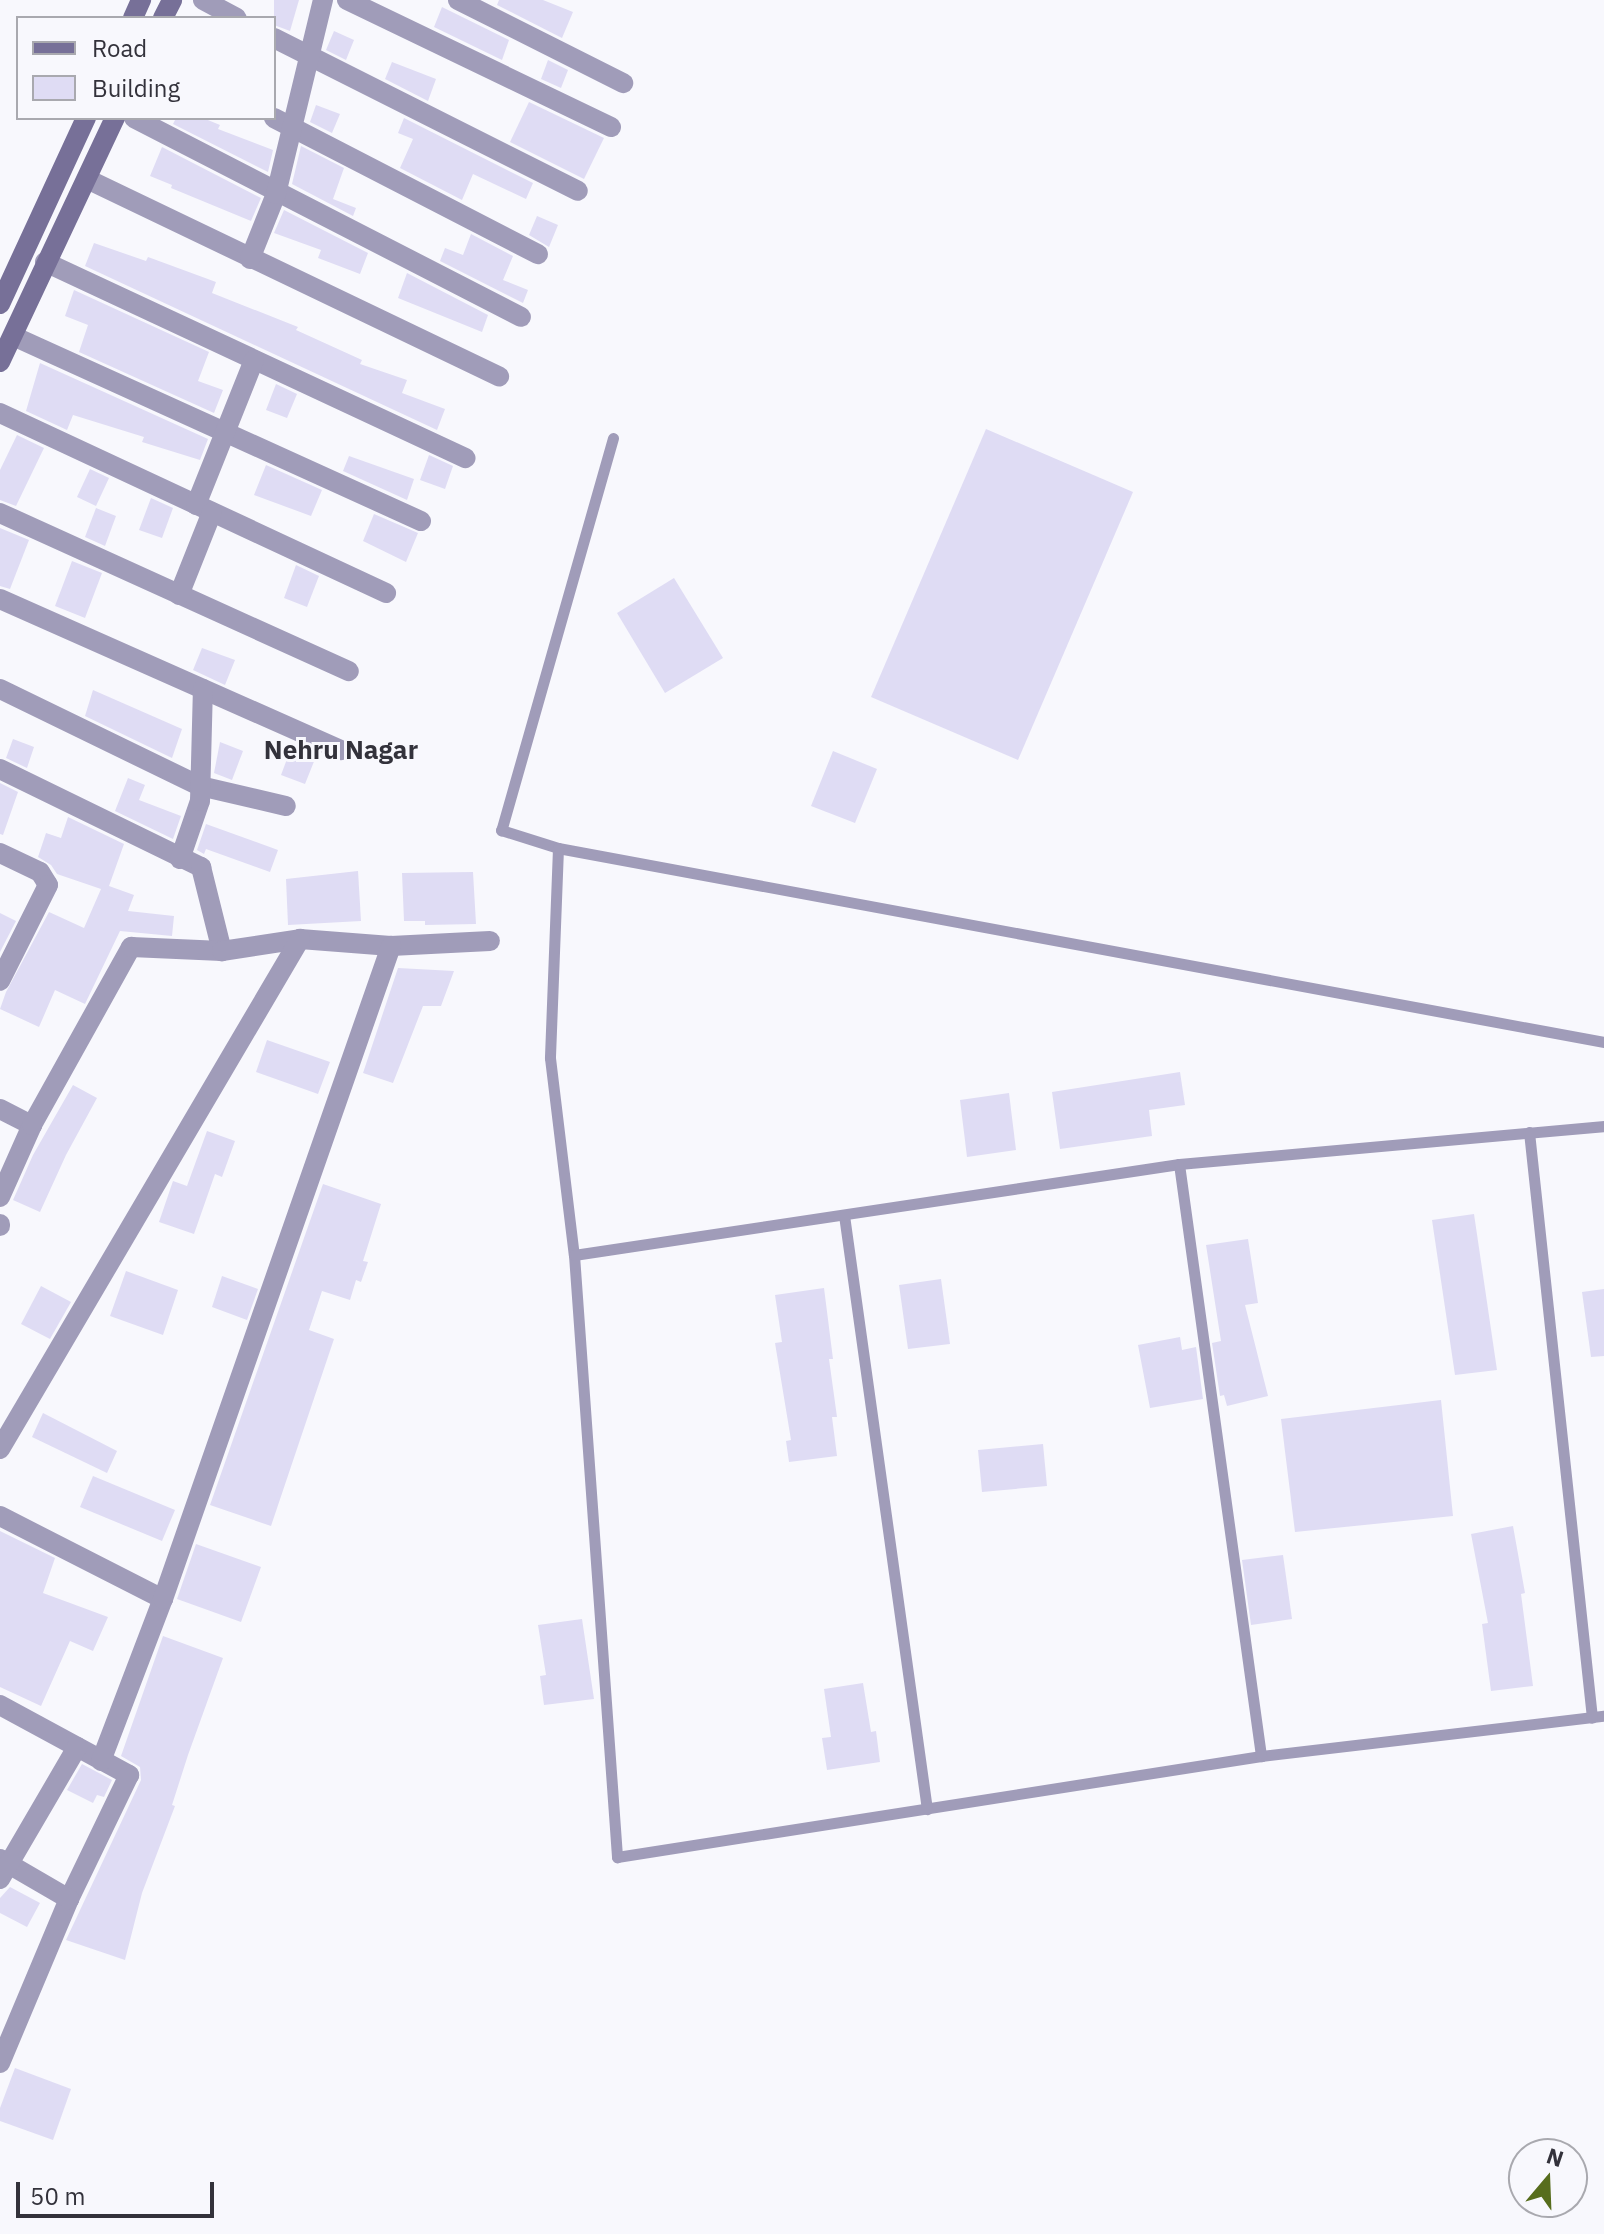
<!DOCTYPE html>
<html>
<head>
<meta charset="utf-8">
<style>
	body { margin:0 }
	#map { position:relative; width:1604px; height:2234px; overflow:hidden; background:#f8f8fd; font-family:"IBM Plex Sans",sans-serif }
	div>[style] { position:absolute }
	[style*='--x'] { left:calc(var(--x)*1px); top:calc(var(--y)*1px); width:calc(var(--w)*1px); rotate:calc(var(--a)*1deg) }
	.building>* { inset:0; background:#dfdcf4 }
	.service>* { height:11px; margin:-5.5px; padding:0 5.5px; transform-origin:5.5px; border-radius:5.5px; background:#a09cb9 }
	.minor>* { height:20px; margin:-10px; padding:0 10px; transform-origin:10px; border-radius:10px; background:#a09cb9 }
	.secondary>* { height:20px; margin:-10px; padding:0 10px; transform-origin:10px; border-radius:10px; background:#777098 }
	span { translate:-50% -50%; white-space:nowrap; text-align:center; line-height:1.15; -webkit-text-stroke:6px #f8f8fd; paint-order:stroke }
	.neighbourhood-label { font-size:26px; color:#33323b; font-weight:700 }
	.legend { position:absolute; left:16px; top:16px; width:260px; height:104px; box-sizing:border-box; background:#f8f8fd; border:2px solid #a9a9af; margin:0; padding:10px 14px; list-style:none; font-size:24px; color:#33323b }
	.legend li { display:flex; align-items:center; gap:16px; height:40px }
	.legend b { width:40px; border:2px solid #a9a9af }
	.north { position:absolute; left:1508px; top:2138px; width:80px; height:80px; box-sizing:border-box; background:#f8f8fd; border:2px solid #a9a9af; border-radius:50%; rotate:19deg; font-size:22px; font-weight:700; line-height:32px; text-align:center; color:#33323b }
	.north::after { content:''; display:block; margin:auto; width:28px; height:36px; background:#576d1d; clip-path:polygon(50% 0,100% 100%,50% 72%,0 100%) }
	.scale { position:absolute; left:16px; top:2182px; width:198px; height:36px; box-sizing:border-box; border:4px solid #33323b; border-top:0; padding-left:10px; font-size:24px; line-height:28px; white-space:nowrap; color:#33323b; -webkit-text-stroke:6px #f8f8fd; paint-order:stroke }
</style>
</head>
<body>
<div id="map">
	<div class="building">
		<i style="clip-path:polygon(274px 0,299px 0,290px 31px,274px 25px)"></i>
		<i style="clip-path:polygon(499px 0,543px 0,573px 12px,562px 38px,497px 5px)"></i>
		<i style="clip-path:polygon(442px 7px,509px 40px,502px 60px,434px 27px)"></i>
		<i style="clip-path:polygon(334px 31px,354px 40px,346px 60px,326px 50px)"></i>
		<i style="clip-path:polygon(548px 60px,568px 70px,561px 88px,541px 79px)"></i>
		<i style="clip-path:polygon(392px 62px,436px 79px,428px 101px,385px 79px)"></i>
		<i style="clip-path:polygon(529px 102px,604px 138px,584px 179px,510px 142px)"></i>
		<i style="clip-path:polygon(316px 105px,340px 114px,332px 133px,310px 122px)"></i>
		<i style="clip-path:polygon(176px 118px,203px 118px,220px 125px,218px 129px,273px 150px,268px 172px,173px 124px)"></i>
		<i style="clip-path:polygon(404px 118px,533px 183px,526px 199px,473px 174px,462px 200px,400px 168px,413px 139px,398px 133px)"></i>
		<i style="clip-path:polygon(301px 146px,344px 168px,333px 199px,356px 208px,353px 216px,292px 184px)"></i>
		<i style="clip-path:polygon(162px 147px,261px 198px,251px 221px,171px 188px,172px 185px,150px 176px)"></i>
		<i style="clip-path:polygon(284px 210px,368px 253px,360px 274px,318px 258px,321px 250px,274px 233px)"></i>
		<i style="clip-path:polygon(537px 216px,558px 225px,549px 247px,529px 235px)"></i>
		<i style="clip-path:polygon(471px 234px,513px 256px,503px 280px,528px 290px,523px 303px,440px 261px,445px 248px,463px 255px)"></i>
		<i style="clip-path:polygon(94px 243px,146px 261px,148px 257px,216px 282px,212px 293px,298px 327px,296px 330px,362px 360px,360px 364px,407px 380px,402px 393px,445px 409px,437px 430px,85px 266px)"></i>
		<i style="clip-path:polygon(407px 273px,488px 315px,482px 332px,398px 298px)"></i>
		<i style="clip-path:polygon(74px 290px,209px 352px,198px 381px,223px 390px,214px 413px,79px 352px,88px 325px,65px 316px)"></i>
		<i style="clip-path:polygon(40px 363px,208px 439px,200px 460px,142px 442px,144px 437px,73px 415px,67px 430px,26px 411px)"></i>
		<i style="clip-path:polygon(276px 384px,297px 394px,287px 418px,266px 410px)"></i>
		<i style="clip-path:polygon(986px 429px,1133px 492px,1018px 760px,871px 697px)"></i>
		<i style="clip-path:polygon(17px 435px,44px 448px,16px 506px,0 500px,0 470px)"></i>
		<i style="clip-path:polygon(429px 455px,453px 466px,445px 489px,420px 480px)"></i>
		<i style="clip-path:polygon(349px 456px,414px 479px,407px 500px,343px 471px)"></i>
		<i style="clip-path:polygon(266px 465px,322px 490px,311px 516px,254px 495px)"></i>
		<i style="clip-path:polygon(90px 469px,109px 478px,96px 506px,77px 497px)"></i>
		<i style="clip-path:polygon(151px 498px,173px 508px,162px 538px,139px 530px)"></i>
		<i style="clip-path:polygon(96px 508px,116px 516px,105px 546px,85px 537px)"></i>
		<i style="clip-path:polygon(374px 514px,418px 533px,406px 562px,363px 541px)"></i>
		<i style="clip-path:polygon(0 528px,29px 540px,10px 589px,0 586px)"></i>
		<i style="clip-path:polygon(72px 561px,102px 573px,85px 618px,55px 606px)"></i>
		<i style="clip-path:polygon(296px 565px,319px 576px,307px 607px,284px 598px)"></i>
		<i style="clip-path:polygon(674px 578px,723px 658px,665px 693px,617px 613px)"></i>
		<i style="clip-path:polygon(202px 648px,235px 660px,225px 685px,193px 670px)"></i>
		<i style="clip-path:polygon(93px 690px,182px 729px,172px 758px,85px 716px)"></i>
		<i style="clip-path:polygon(13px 739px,34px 747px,27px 768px,6px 758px)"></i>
		<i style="clip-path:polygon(220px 742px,243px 751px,232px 780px,214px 773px)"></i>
		<i style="clip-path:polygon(293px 743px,317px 754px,305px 784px,281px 775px)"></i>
		<i style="clip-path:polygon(833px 751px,877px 769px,855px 823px,811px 806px)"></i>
		<i style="clip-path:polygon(128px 778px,145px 785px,139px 800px,181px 816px,173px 839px,115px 811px)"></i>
		<i style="clip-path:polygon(0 783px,18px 792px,3px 835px,0 834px)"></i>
		<i style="clip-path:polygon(68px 817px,124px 844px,109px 886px,134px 895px,128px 911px,174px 916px,172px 936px,120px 931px,85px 1004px,55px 990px,39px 1027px,0 1009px,6px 992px,49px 912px,84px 928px,101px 889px,57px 874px,51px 865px,38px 857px,46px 833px,61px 838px)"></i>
		<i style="clip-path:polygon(206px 824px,278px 850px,270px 872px,206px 849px,204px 854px,197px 850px)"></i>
		<i style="clip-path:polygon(358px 871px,361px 921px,288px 925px,286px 879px)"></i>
		<i style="clip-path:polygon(473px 872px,476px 924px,425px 925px,425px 921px,404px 921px,402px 873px)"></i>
		<i style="clip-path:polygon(0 913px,16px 921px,0 952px)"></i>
		<i style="clip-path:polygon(398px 968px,454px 971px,441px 1006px,423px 1006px,393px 1083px,363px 1073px)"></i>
		<i style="clip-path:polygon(267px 1040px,330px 1062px,318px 1094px,256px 1072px)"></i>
		<i style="clip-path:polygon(1180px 1072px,1185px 1105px,1149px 1110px,1152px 1136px,1060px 1149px,1052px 1092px)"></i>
		<i style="clip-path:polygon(73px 1085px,97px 1098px,66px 1155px,40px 1212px,13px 1200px,33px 1155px)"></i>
		<i style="clip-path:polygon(1009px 1093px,1016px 1150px,967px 1157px,960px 1100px)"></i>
		<i style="clip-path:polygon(207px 1131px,235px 1141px,222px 1177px,215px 1174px,194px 1234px,159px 1222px,173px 1181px,187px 1186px)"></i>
		<i style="clip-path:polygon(323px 1184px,381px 1204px,363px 1261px,368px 1262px,361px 1282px,356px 1280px,350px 1300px,322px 1291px,309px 1330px,334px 1339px,271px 1526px,210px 1505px)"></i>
		<i style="clip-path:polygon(1474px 1214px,1497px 1370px,1455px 1375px,1432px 1220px)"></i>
		<i style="clip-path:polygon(1248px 1239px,1258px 1303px,1245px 1305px,1268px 1396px,1227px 1406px,1224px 1395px,1220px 1396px,1212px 1343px,1221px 1341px,1206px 1245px)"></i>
		<i style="clip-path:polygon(126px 1271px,178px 1290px,163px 1335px,110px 1316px)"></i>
		<i style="clip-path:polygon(222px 1276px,258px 1289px,247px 1320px,212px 1307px)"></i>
		<i style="clip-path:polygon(941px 1279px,950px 1344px,908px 1349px,899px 1285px)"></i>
		<i style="clip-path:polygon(41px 1286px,71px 1302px,50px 1339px,21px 1324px)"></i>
		<i style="clip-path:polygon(824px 1288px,833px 1359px,829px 1359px,837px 1417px,832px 1417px,837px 1456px,789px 1462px,786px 1441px,791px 1440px,775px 1343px,782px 1342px,775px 1295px)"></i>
		<i style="clip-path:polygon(1604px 1289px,1604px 1356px,1591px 1357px,1582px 1292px)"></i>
		<i style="clip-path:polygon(1180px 1337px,1182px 1350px,1196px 1347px,1203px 1399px,1150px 1408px,1138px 1345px)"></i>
		<i style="clip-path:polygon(1441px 1400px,1453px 1516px,1295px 1532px,1281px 1419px)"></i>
		<i style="clip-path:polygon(43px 1413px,117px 1451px,107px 1473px,32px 1437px)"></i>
		<i style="clip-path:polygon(1043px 1444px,1047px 1486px,982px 1492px,978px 1450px)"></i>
		<i style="clip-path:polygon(93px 1476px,175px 1510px,162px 1541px,80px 1507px)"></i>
		<i style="clip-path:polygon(1513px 1526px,1525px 1593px,1521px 1594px,1533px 1686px,1491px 1691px,1482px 1624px,1488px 1623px,1471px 1534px)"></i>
		<i style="clip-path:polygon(0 1531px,55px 1558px,43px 1593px,108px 1617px,93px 1651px,70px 1641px,41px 1706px,0 1687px)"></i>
		<i style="clip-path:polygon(196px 1544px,261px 1567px,241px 1622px,177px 1599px)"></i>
		<i style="clip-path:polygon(1283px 1555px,1292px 1619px,1251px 1625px,1242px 1560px)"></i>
		<i style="clip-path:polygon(582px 1619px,594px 1699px,544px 1705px,540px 1676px,546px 1675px,538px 1625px)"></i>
		<i style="clip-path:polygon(163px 1636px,223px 1658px,188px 1755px,172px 1805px,175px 1806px,142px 1893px,125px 1960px,66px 1940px,141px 1780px,140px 1767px,121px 1756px)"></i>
		<i style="clip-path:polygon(863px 1683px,871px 1732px,876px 1731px,880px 1762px,827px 1770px,822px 1738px,831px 1737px,824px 1689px)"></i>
		<i style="clip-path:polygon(82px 1764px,112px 1780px,104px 1797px,97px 1795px,93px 1803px,67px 1790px)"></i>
		<i style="clip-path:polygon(10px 1887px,40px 1903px,27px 1927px,0 1913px,0 1898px)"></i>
		<i style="clip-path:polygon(15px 2068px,71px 2089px,53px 2140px,0 2121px,0 2108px)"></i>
	</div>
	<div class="service">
		<i style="--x:613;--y:438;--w:408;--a:105.9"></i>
		<i style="--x:501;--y:830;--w:60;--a:17.5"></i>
		<i style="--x:558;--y:848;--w:1064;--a:10.51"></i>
		<i style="--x:558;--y:848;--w:210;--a:92.2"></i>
		<i style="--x:550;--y:1058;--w:198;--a:83.1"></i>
		<i style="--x:574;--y:1255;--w:604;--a:85.91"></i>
		<i style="--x:617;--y:1857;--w:652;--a:-8.91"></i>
		<i style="--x:1261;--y:1756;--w:345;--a:-6.7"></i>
		<i style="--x:1529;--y:1132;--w:589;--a:83.86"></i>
		<i style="--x:1179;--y:1164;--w:598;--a:82.11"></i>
		<i style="--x:844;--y:1215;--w:600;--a:82.05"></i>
		<i style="--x:574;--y:1255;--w:612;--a:-8.55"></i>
		<i style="--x:1179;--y:1164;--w:427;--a:-5.1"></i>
	</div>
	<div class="minor">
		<i style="--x:203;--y:0;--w:38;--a:28"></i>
		<i style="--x:347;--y:0;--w:293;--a:25.7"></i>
		<i style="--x:458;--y:0;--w:185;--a:26.7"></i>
		<i style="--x:274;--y:38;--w:340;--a:26.7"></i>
		<i style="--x:134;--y:118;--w:435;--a:27.2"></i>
		<i style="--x:274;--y:118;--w:297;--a:27.3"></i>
		<i style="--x:87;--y:179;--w:457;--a:25.6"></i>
		<i style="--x:250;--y:259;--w:70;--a:-68.2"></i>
		<i style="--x:276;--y:194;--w:200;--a:-76.4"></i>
		<i style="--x:45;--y:262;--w:464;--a:25"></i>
		<i style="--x:13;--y:336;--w:448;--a:24.4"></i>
		<i style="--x:0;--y:413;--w:426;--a:25"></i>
		<i style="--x:196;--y:505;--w:156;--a:-68.2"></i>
		<i style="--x:0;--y:513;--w:383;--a:24.4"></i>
		<i style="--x:179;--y:595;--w:89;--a:-68.3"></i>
		<i style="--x:0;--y:599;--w:373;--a:23.9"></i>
		<i style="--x:0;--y:689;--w:222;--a:25.9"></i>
		<i style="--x:200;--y:786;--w:88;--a:13.1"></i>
		<i style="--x:0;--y:769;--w:224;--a:26"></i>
		<i style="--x:201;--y:867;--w:87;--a:76"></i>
		<i style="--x:0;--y:853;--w:44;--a:25.4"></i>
		<i style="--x:40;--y:872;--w:15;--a:58"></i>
		<i style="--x:48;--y:885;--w:107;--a:116.6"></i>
		<i style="--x:180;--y:859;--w:61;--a:-71"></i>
		<i style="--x:200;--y:801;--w:112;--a:-88.5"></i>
		<i style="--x:0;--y:1109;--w:36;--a:27"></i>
		<i style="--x:0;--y:1197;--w:79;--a:-66"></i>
		<i style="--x:32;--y:1125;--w:204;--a:-60.9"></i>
		<i style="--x:131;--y:947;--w:91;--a:2.5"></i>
		<i style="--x:222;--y:951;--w:79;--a:-8.7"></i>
		<i style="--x:300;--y:939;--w:91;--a:4.4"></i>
		<i style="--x:391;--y:946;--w:99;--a:-2.9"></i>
		<i style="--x:0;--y:1224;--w:2;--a:90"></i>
		<i style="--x:0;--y:1449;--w:592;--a:-59.53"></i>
		<i style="--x:0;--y:1516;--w:183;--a:27"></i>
		<i style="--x:0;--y:1705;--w:147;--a:28.5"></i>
		<i style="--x:129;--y:1775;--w:138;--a:115.8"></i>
		<i style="--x:69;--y:1899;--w:178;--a:112.8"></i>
		<i style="--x:101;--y:1761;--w:173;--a:-69.1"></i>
		<i style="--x:163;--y:1599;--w:692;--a:-70.75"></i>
		<i style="--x:0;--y:1859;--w:80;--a:30.1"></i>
		<i style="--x:0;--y:1879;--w:153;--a:-59.7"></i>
	</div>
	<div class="secondary">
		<i style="--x:133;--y:18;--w:20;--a:-66"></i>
		<i style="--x:163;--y:18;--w:20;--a:-63"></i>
		<i style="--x:0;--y:304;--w:205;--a:-65.2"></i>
		<i style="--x:0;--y:362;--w:270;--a:-64.8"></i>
	</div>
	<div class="neighbourhood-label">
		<span style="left:341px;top:750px">Nehru Nagar</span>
	</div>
	<ul class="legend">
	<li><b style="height:10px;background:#777098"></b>Road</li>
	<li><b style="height:22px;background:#dfdcf4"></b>Building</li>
	</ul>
	<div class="north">N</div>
	<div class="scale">50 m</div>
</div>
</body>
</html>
